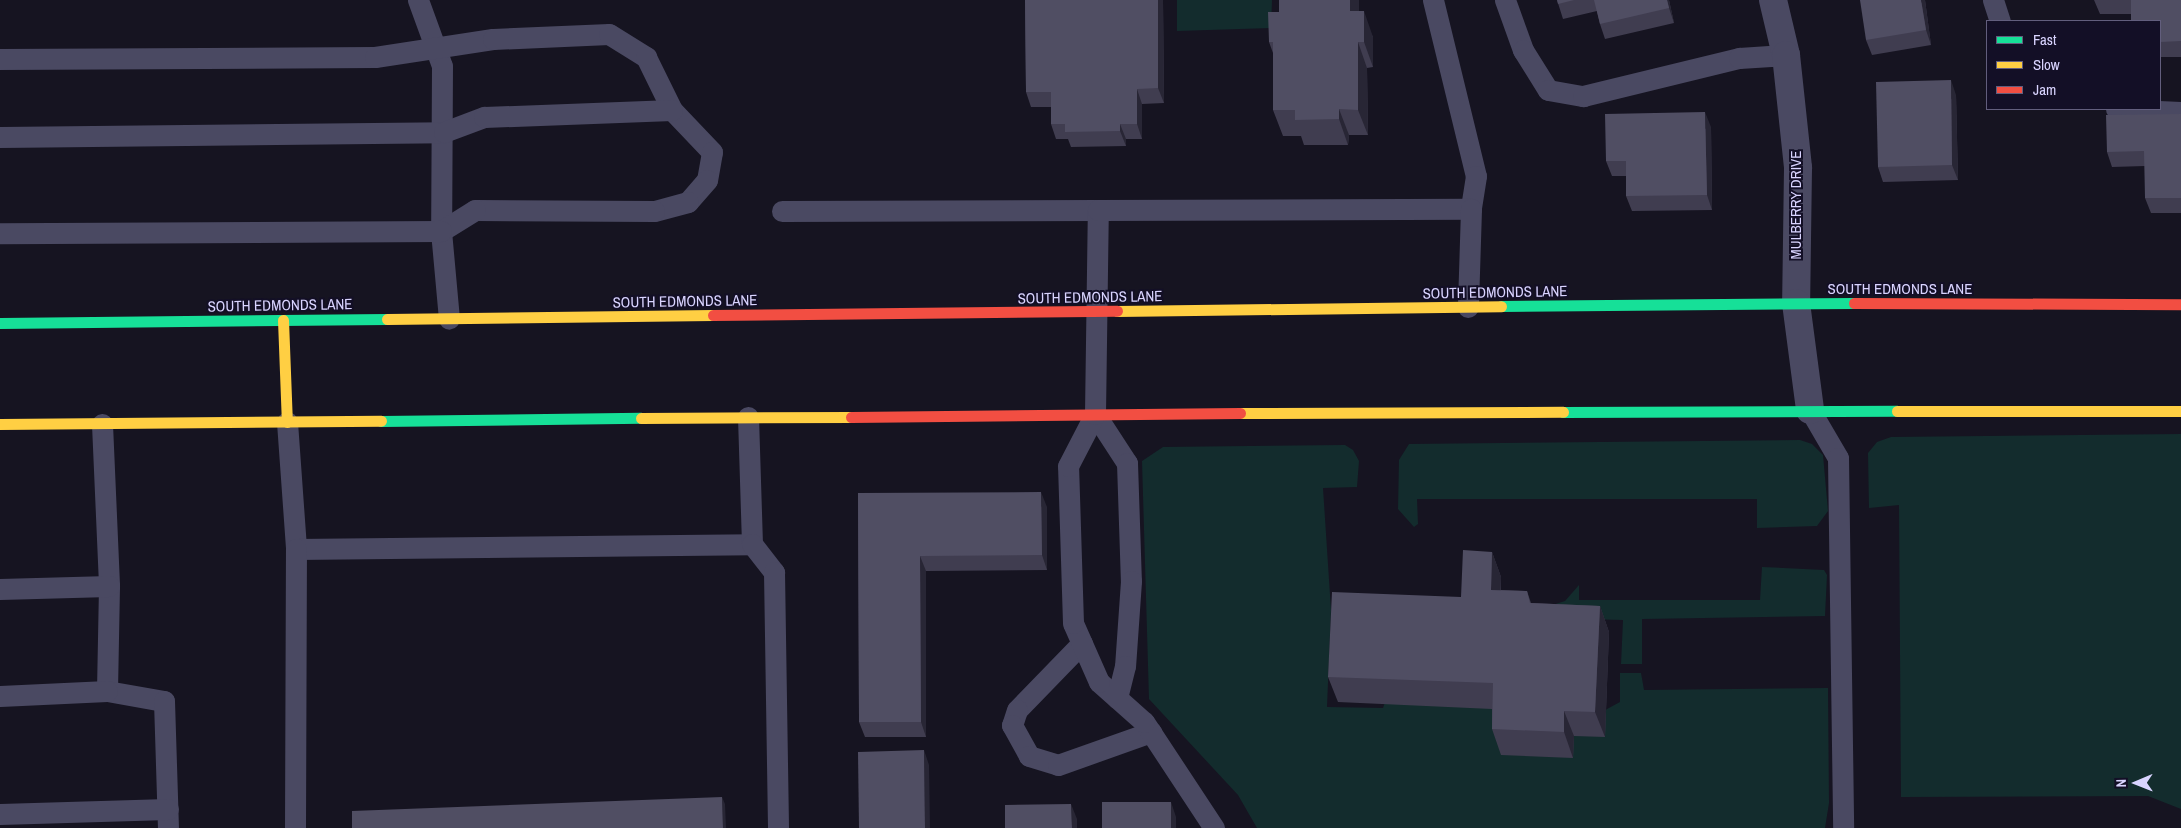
<!DOCTYPE html>
<html>
<head>
<meta charset="utf-8">
<style>
	body { margin:0 }
	#map { position:relative; width:2181px; height:828px; overflow:hidden; background:#161421; font-family:"Archivo Narrow",sans-serif }
	div>[style] { position:absolute }
	[style*='--x'] { left:calc(var(--x)*1px); top:calc(var(--y)*1px); width:calc(var(--w)*1px); rotate:calc(var(--a)*1deg) }
	.green>* { inset:0; background:#132c2d }
	.lane>* { height:21px; margin:-10.5px; padding:0 10.5px; transform-origin:10.5px; border-radius:10.5px; background:#4a4962 }
	.street>* { height:28px; margin:-14px; padding:0 14px; transform-origin:14px; border-radius:14px; background:#4a4962 }
	.fast>* { height:11px; margin:-5.5px; padding:0 5.5px; transform-origin:5.5px; border-radius:5.5px; background:#16e098 }
	.slow>* { height:11px; margin:-5.5px; padding:0 5.5px; transform-origin:5.5px; border-radius:5.5px; background:#ffcf43 }
	.jam>* { height:11px; margin:-5.5px; padding:0 5.5px; transform-origin:5.5px; border-radius:5.5px; background:#f24e42 }
	.wall>* { inset:0; background:#403d50 }
	.shaded-wall>* { inset:0; background:#282635 }
	.building>* { inset:0; background:#504e63 }
	span { translate:-50% -50%; white-space:nowrap; text-align:center; line-height:1.15; -webkit-text-stroke:4px #130f26; paint-order:stroke }
	.street-label { font-size:15px; color:#d9d4ff }
	.legend { position:absolute; left:1986px; top:20px; width:175px; height:90px; box-sizing:border-box; background:#130f26; border:1px solid #625e7d; margin:0; padding:6px 9px; list-style:none; font-size:15px; color:#d9d4ff }
	.legend li { display:flex; align-items:center; gap:10px; height:25px }
	.legend b { width:25px; border:1px solid #625e7d }
	.north { position:absolute; left:2111px; top:758px; width:50px; height:50px; -webkit-text-stroke:4px #130f26; paint-order:stroke; rotate:269deg; font-size:14px; font-weight:700; line-height:20px; text-align:center; color:#d9d4ff }
	.north::after { content:''; display:block; margin:auto; width:18px; height:22px; background:#d9d4ff; clip-path:polygon(50% 0,100% 100%,50% 72%,0 100%) }
</style>
</head>
<body>
<div id="map">
	<div class="green">
		<i style="clip-path:polygon(1177px 0,1272px 0,1271px 28px,1177px 31px)"></i>
		<i style="clip-path:polygon(2181px 434px,2181px 809px,2148px 796px,1901px 797px,1899px 505px,1869px 508px,1868px 453px,1877px 442px,1891px 437px)"></i>
		<i style="clip-path:polygon(1800px 440px,1812px 444px,1823px 455px,1828px 511px,1817px 526px,1757px 528px,1757px 499px,1417px 499px,1418px 524px,1414px 527px,1398px 509px,1399px 460px,1409px 444px)"></i>
		<i style="clip-path:polygon(1345px 445px,1353px 450px,1359px 461px,1357px 487px,1323px 488px,1331px 610px,1327px 707px,1383px 708px,1385px 702px,1501px 707px,1570px 729px,1620px 702px,1620px 673px,1641px 673px,1644px 690px,1828px 688px,1829px 803px,1825px 828px,1257px 828px,1238px 795px,1149px 699px,1142px 461px,1163px 447px)"></i>
		<i style="clip-path:polygon(1762px 567px,1824px 570px,1827px 575px,1825px 616px,1642px 619px,1642px 664px,1621px 664px,1623px 620px,1547px 618px,1546px 607px,1565px 601px,1579px 585px,1579px 600px,1760px 600px)"></i>
	</div>
	<div class="lane">
		<i style="--x:418;--y:0;--w:70;--a:70"></i>
		<i style="--x:442;--y:66;--w:165;--a:90.3"></i>
		<i style="--x:441;--y:231;--w:88;--a:84.8"></i>
		<i style="--x:1433;--y:0;--w:181;--a:76.3"></i>
		<i style="--x:1476;--y:176;--w:33;--a:99"></i>
		<i style="--x:1505;--y:0;--w:53;--a:70.2"></i>
		<i style="--x:1523;--y:50;--w:47;--a:58"></i>
		<i style="--x:1548;--y:90;--w:36;--a:10"></i>
		<i style="--x:1583;--y:96;--w:161;--a:-13.7"></i>
		<i style="--x:1739;--y:58;--w:47;--a:-3.7"></i>
		<i style="--x:1993;--y:0;--w:22;--a:72"></i>
		<i style="--x:0;--y:59;--w:375;--a:-0.3"></i>
		<i style="--x:375;--y:57;--w:119;--a:-8.7"></i>
		<i style="--x:493;--y:39;--w:116;--a:-2.5"></i>
		<i style="--x:609;--y:34;--w:44;--a:31.9"></i>
		<i style="--x:646;--y:57;--w:59;--a:63.9"></i>
		<i style="--x:672;--y:110;--w:58;--a:46.4"></i>
		<i style="--x:712;--y:152;--w:28;--a:100"></i>
		<i style="--x:707;--y:180;--w:29;--a:131"></i>
		<i style="--x:688;--y:202;--w:35;--a:165"></i>
		<i style="--x:654;--y:211;--w:179;--a:-179.7"></i>
		<i style="--x:475;--y:210;--w:40;--a:148"></i>
		<i style="--x:441;--y:231;--w:441;--a:179.7"></i>
		<i style="--x:2116;--y:109;--w:65;--a:2.6"></i>
		<i style="--x:0;--y:137;--w:444;--a:-0.6"></i>
		<i style="--x:444;--y:132;--w:43;--a:-20.6"></i>
		<i style="--x:484;--y:117;--w:188;--a:-2.1"></i>
		<i style="--x:782;--y:211;--w:316;--a:-0.2"></i>
		<i style="--x:1810;--y:410;--w:56;--a:59.7"></i>
		<i style="--x:1838;--y:458;--w:370;--a:89.2"></i>
		<i style="--x:1095;--y:414;--w:59;--a:56.9"></i>
		<i style="--x:1127;--y:463;--w:118;--a:88.1"></i>
		<i style="--x:1131;--y:581;--w:85;--a:94"></i>
		<i style="--x:1125;--y:666;--w:33;--a:104"></i>
		<i style="--x:287;--y:422;--w:127;--a:85.9"></i>
		<i style="--x:296;--y:549;--w:456;--a:-0.6"></i>
		<i style="--x:752;--y:544;--w:127;--a:-91.8"></i>
		<i style="--x:102;--y:424;--w:162;--a:87.5"></i>
		<i style="--x:109;--y:586;--w:105;--a:91.1"></i>
		<i style="--x:107;--y:691;--w:58;--a:10"></i>
		<i style="--x:164;--y:701;--w:127;--a:88.2"></i>
		<i style="--x:752;--y:544;--w:36;--a:52"></i>
		<i style="--x:774;--y:572;--w:256;--a:89.1"></i>
		<i style="--x:0;--y:589;--w:109;--a:-1.6"></i>
		<i style="--x:1082;--y:643;--w:93;--a:134.1"></i>
		<i style="--x:1017;--y:710;--w:16;--a:108"></i>
		<i style="--x:1012;--y:725;--w:35;--a:61"></i>
		<i style="--x:1029;--y:756;--w:30;--a:17"></i>
		<i style="--x:1058;--y:765;--w:99;--a:-19.5"></i>
		<i style="--x:0;--y:696;--w:107;--a:-2.7"></i>
		<i style="--x:0;--y:814;--w:168;--a:-1.7"></i>
		<i style="--x:295;--y:828;--w:279;--a:-89.8"></i>
		<i style="--x:1214;--y:828;--w:127;--a:-123.4"></i>
		<i style="--x:1144;--y:722;--w:60;--a:-138.4"></i>
		<i style="--x:1099;--y:682;--w:64;--a:-113.8"></i>
		<i style="--x:1073;--y:623;--w:157;--a:-91.8"></i>
		<i style="--x:1068;--y:466;--w:59;--a:-62.6"></i>
		<i style="--x:1095;--y:414;--w:204;--a:-89.2"></i>
		<i style="--x:1098;--y:210;--w:373;--a:-0.2"></i>
		<i style="--x:1471;--y:209;--w:98;--a:91.8"></i>
	</div>
	<div class="street">
		<i style="--x:1773;--y:0;--w:57;--a:76.7"></i>
		<i style="--x:1786;--y:55;--w:114;--a:83.9"></i>
		<i style="--x:1798;--y:168;--w:135;--a:90.8"></i>
		<i style="--x:1796;--y:303;--w:108;--a:82.5"></i>
	</div>
	<div class="fast">
		<i style="--x:1501;--y:306;--w:353;--a:-0.5"></i>
		<i style="--x:0;--y:323;--w:387;--a:-0.6"></i>
		<i style="--x:1563;--y:412;--w:334;--a:-0.2"></i>
		<i style="--x:381;--y:421;--w:260;--a:-0.7"></i>
	</div>
	<div class="slow">
		<i style="--x:1117;--y:311;--w:384;--a:-0.7"></i>
		<i style="--x:387;--y:319;--w:326;--a:-0.7"></i>
		<i style="--x:283;--y:320;--w:102;--a:87.8"></i>
		<i style="--x:1897;--y:411;--w:284;--a:0"></i>
		<i style="--x:1240;--y:413;--w:323;--a:-0.2"></i>
		<i style="--x:641;--y:418;--w:210;--a:-0.3"></i>
		<i style="--x:0;--y:424;--w:381;--a:-0.5"></i>
	</div>
	<div class="jam">
		<i style="--x:1854;--y:303;--w:327;--a:0.2"></i>
		<i style="--x:713;--y:315;--w:404;--a:-0.6"></i>
		<i style="--x:851;--y:417;--w:389;--a:-0.6"></i>
	</div>
	<div class="wall">
		<i style="clip-path:polygon(1025px 0,1163px 0,1164px 103px,1142px 104px,1142px 139px,1126px 139px,1126px 146px,1071px 147px,1068px 139px,1056px 139px,1051px 124px,1051px 107px,1031px 107px,1026px 92px)"></i>
		<i style="clip-path:polygon(1279px 0,1359px 0,1359px 11px,1373px 37px,1373px 67px,1367px 68px,1368px 135px,1349px 135px,1348px 145px,1304px 145px,1301px 136px,1283px 136px,1273px 110px,1273px 53px,1269px 42px,1279px 12px)"></i>
		<i style="clip-path:polygon(1557px 0,1669px 0,1674px 23px,1605px 39px,1600px 24px,1597px 11px,1563px 19px)"></i>
		<i style="clip-path:polygon(1925px 0,1931px 45px,1872px 55px,1866px 40px)"></i>
		<i style="clip-path:polygon(2094px 0,2181px 0,2181px 57px,2160px 57px,2160px 21px,2131px 14px,2100px 14px)"></i>
		<i style="clip-path:polygon(1956px 95px,1958px 180px,1883px 182px,1878px 167px)"></i>
		<i style="clip-path:polygon(2181px 114px,2181px 213px,2151px 213px,2145px 198px,2145px 166px,2112px 167px,2107px 152px)"></i>
		<i style="clip-path:polygon(1711px 127px,1712px 210px,1632px 211px,1626px 196px,1626px 176px,1612px 176px,1606px 161px)"></i>
		<i style="clip-path:polygon(858px 493px,1047px 507px,1047px 570px,926px 571px,926px 737px,865px 737px,859px 722px)"></i>
		<i style="clip-path:polygon(1492px 552px,1501px 577px,1501px 590px,1527px 591px,1531px 603px,1600px 606px,1609px 632px,1605px 737px,1574px 736px,1573px 758px,1501px 755px,1492px 729px,1492px 709px,1338px 702px,1328px 677px,1461px 597px)"></i>
	</div>
	<div class="shaded-wall">
		<i style="clip-path:polygon(1158px 0,1163px 0,1164px 103px,1158px 88px)"></i>
		<i style="clip-path:polygon(1350px 0,1359px 0,1359px 37px,1350px 11px)"></i>
		<i style="clip-path:polygon(1667px 0,1669px 0,1674px 23px,1669px 8px)"></i>
		<i style="clip-path:polygon(1921px 0,1925px 0,1931px 45px,1926px 30px)"></i>
		<i style="clip-path:polygon(1364px 11px,1373px 37px,1373px 67px,1364px 42px)"></i>
		<i style="clip-path:polygon(1358px 42px,1367px 68px,1368px 135px,1358px 110px)"></i>
		<i style="clip-path:polygon(1951px 80px,1956px 95px,1958px 180px,1952px 165px)"></i>
		<i style="clip-path:polygon(1137px 89px,1142px 104px,1142px 139px,1137px 124px)"></i>
		<i style="clip-path:polygon(1339px 109px,1349px 135px,1348px 145px,1339px 119px)"></i>
		<i style="clip-path:polygon(1705px 112px,1711px 127px,1712px 210px,1707px 195px)"></i>
		<i style="clip-path:polygon(1120px 124px,1126px 139px,1126px 146px,1120px 131px)"></i>
		<i style="clip-path:polygon(1041px 492px,1047px 507px,1047px 570px,1042px 555px)"></i>
		<i style="clip-path:polygon(1492px 552px,1501px 577px,1500px 615px,1491px 590px)"></i>
		<i style="clip-path:polygon(920px 556px,926px 571px,926px 737px,921px 722px)"></i>
		<i style="clip-path:polygon(1600px 606px,1609px 632px,1605px 737px,1595px 712px)"></i>
		<i style="clip-path:polygon(1564px 711px,1574px 736px,1573px 758px,1564px 732px)"></i>
		<i style="clip-path:polygon(924px 750px,929px 765px,930px 828px,925px 828px)"></i>
		<i style="clip-path:polygon(722px 797px,725px 804px,726px 828px,723px 828px)"></i>
		<i style="clip-path:polygon(1171px 802px,1176px 817px,1176px 828px,1171px 828px)"></i>
		<i style="clip-path:polygon(1071px 804px,1077px 819px,1077px 828px,1072px 828px)"></i>
	</div>
	<div class="building">
		<i style="clip-path:polygon(1025px 0,1158px 0,1158px 88px,1137px 89px,1137px 124px,1120px 124px,1120px 131px,1065px 132px,1065px 124px,1051px 124px,1051px 92px,1026px 92px)"></i>
		<i style="clip-path:polygon(1279px 0,1350px 0,1350px 11px,1364px 11px,1364px 42px,1358px 42px,1358px 110px,1339px 109px,1339px 119px,1295px 120px,1295px 110px,1273px 110px,1273px 42px,1269px 42px,1268px 12px,1279px 12px)"></i>
		<i style="clip-path:polygon(1557px 0,1574px 0,1558px 4px)"></i>
		<i style="clip-path:polygon(1594px 0,1667px 0,1669px 8px,1600px 24px)"></i>
		<i style="clip-path:polygon(1860px 0,1921px 0,1926px 30px,1866px 40px)"></i>
		<i style="clip-path:polygon(2131px 0,2181px 0,2181px 41px,2160px 42px,2160px 21px,2131px 21px)"></i>
		<i style="clip-path:polygon(1951px 80px,1952px 165px,1878px 167px,1876px 82px)"></i>
		<i style="clip-path:polygon(1705px 112px,1707px 195px,1626px 196px,1626px 161px,1606px 161px,1605px 114px)"></i>
		<i style="clip-path:polygon(2181px 114px,2181px 198px,2145px 198px,2144px 151px,2107px 152px,2106px 115px)"></i>
		<i style="clip-path:polygon(1041px 492px,1042px 555px,920px 556px,921px 722px,859px 722px,858px 493px)"></i>
		<i style="clip-path:polygon(1463px 550px,1492px 552px,1491px 590px,1527px 591px,1530px 603px,1600px 606px,1595px 712px,1564px 711px,1564px 732px,1492px 729px,1493px 683px,1328px 677px,1332px 592px,1461px 597px)"></i>
		<i style="clip-path:polygon(924px 750px,925px 828px,859px 828px,858px 752px)"></i>
		<i style="clip-path:polygon(722px 797px,723px 828px,352px 828px,352px 811px)"></i>
		<i style="clip-path:polygon(1102px 802px,1171px 802px,1171px 828px,1102px 828px)"></i>
		<i style="clip-path:polygon(1071px 804px,1072px 828px,1005px 828px,1005px 805px)"></i>
	</div>
	<div class="street-label">
		<span style="left:1796px;top:205px;rotate:-90deg">MULBERRY DRIVE</span>
		<span style="left:1900px;top:289px">SOUTH EDMONDS LANE</span>
		<span style="left:1495px;top:292px;rotate:-1deg">SOUTH EDMONDS LANE</span>
		<span style="left:1090px;top:297px;rotate:-1deg">SOUTH EDMONDS LANE</span>
		<span style="left:685px;top:301px;rotate:-1deg">SOUTH EDMONDS LANE</span>
		<span style="left:280px;top:305px;rotate:-1deg">SOUTH EDMONDS LANE</span>
	</div>
	<ul class="legend">
	<li><b style="height:6px;background:#16e098"></b>Fast</li>
	<li><b style="height:6px;background:#ffcf43"></b>Slow</li>
	<li><b style="height:6px;background:#f24e42"></b>Jam</li>
	</ul>
	<div class="north">N</div>
</div>
</body>
</html>
